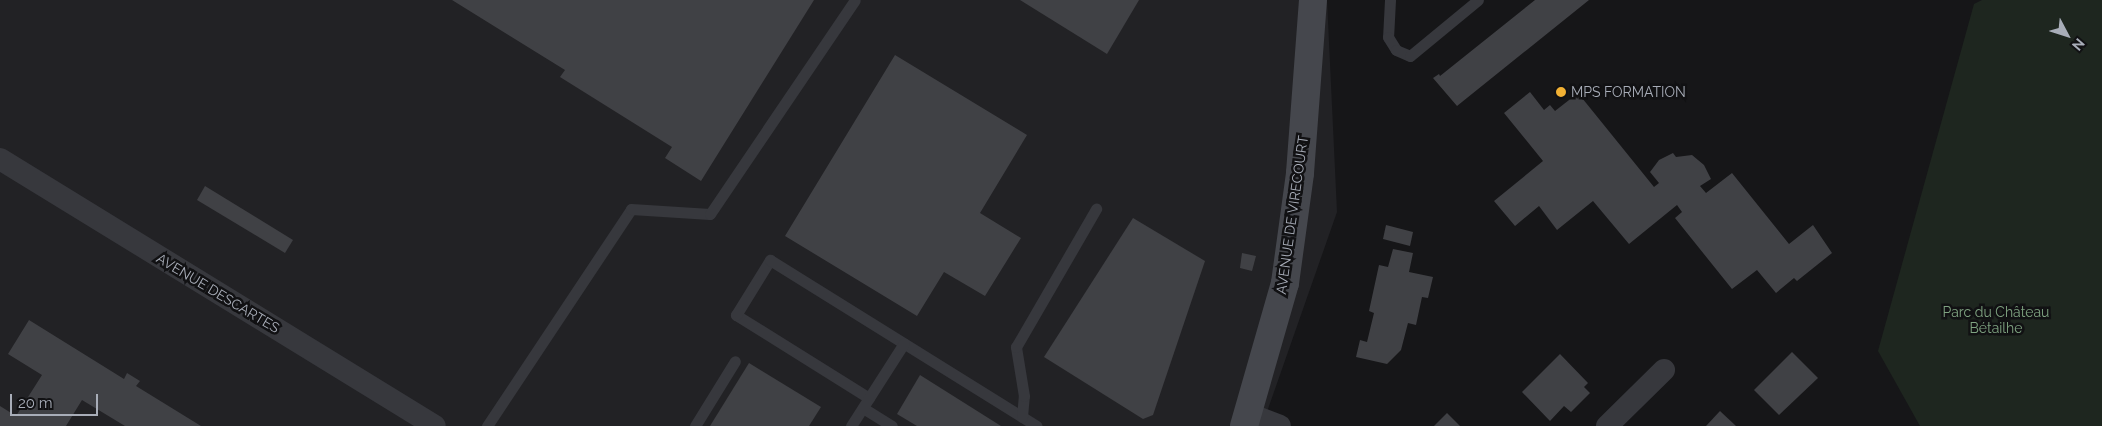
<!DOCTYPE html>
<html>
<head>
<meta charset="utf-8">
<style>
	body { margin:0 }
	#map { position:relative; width:2102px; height:426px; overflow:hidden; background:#161618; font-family:Raleway,sans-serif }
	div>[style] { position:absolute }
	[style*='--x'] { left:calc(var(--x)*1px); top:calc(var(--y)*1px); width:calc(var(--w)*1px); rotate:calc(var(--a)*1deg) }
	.built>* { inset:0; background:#222225 }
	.green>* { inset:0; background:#1e261f }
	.building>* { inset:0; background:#404145 }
	.lane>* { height:11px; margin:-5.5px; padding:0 5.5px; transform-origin:5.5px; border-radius:5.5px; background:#37383d }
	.street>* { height:22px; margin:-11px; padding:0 11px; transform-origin:11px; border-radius:11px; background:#37383d }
	.secondary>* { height:28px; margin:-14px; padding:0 14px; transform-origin:14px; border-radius:14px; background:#45474d }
	.dots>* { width:14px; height:14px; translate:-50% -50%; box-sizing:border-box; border:2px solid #111113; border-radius:50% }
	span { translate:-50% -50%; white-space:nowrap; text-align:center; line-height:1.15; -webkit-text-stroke:5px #111113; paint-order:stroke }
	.poi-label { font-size:14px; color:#a8adb8 }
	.left { translate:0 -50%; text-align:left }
	.street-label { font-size:14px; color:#a8adb8 }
	.park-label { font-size:14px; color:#7fa381 }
	.north { position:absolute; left:2042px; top:10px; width:50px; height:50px; -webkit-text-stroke:4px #111113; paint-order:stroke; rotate:130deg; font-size:14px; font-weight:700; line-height:20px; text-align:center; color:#a8adb8 }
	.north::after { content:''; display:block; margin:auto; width:18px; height:22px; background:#a8adb8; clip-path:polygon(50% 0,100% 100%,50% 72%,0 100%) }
	.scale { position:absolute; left:10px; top:394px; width:88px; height:22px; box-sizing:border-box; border:2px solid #a8adb8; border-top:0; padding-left:6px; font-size:15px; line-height:18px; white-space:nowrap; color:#a8adb8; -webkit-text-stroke:4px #111113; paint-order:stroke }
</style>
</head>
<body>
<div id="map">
	<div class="built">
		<i style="clip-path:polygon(0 0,1327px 0,1337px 212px,1262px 426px,0 426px)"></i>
	</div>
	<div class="green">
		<i style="clip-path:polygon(1982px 0,2102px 0,2102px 426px,1920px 426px,1878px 351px,1974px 4px)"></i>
	</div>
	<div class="building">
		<i style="clip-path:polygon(452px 0,814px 0,701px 181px,665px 158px,672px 147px,560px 77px,565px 70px)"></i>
		<i style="clip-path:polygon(1020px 0,1139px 0,1107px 54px)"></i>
		<i style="clip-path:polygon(1535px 0,1589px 0,1457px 106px,1433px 78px,1439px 74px,1440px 76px)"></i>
		<i style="clip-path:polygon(895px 55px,1027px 135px,980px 213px,1021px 238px,985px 296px,944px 272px,917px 316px,785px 236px)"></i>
		<i style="clip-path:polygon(1530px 92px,1544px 110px,1550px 105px,1555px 111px,1578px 93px,1654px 187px,1659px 183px,1650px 172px,1659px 160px,1673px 153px,1676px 157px,1692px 155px,1704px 165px,1711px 179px,1700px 186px,1706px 193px,1732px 173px,1789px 244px,1813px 225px,1832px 253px,1797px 281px,1794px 278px,1776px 293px,1757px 270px,1732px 289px,1675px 218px,1682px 212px,1677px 205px,1629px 244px,1593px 201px,1557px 230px,1539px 206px,1515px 226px,1494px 201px,1543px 161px,1504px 113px)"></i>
		<i style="clip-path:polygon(205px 186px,293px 240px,285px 253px,197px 200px)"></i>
		<i style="clip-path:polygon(1133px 218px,1205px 261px,1153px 415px,1143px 419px,1044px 357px)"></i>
		<i style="clip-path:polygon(1386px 225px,1413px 232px,1410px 246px,1383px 239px)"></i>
		<i style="clip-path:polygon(1393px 249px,1413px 253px,1409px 272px,1433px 277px,1428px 298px,1422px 297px,1416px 325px,1408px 323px,1401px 350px,1387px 364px,1356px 357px,1360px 340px,1367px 342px,1374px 313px,1369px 311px,1379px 265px,1388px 267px)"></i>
		<i style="clip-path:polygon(1242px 253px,1256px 256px,1252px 271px,1240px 268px)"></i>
		<i style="clip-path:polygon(29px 320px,124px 379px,127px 373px,140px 381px,136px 386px,201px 426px,125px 426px,82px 400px,66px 426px,0 426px,0 406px,16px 416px,42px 375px,8px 354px)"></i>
		<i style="clip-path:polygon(1792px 352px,1818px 378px,1779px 415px,1754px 390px)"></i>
		<i style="clip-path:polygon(1560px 354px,1588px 383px,1584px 387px,1590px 393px,1571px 412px,1564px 406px,1550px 421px,1522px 392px)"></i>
		<i style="clip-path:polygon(749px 363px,821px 407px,809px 426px,710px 426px)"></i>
		<i style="clip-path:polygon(920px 375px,1001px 426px,917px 426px,897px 414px)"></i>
		<i style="clip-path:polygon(1720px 411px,1736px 426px,1706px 426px)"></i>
		<i style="clip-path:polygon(1447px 413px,1460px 426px,1434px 426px)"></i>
	</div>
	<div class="lane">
		<i style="--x:1390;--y:0;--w:37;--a:93"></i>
		<i style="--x:1388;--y:37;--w:15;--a:58"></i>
		<i style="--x:1396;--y:50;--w:15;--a:23"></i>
		<i style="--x:1410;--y:56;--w:88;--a:-39.5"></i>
		<i style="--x:869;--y:398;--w:157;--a:-148"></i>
		<i style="--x:736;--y:315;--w:65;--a:-58.3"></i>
		<i style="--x:770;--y:260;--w:314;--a:31.9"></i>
		<i style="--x:863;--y:408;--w:34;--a:32"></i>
		<i style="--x:1022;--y:417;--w:21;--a:-85"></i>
		<i style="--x:1024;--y:396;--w:50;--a:-99.3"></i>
		<i style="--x:1016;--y:347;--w:160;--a:-59.9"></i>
		<i style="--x:487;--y:426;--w:260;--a:-56.4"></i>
		<i style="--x:631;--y:209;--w:79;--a:3.6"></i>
		<i style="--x:710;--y:214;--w:258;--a:-55.9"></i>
		<i style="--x:695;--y:426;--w:76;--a:-58.4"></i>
		<i style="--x:851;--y:426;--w:98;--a:-57.4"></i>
	</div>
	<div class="street">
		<i style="--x:0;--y:159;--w:510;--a:31.54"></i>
		<i style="--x:1249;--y:414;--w:33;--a:21"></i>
		<i style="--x:1607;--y:426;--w:80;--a:-44.5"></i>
	</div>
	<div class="secondary">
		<i style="--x:1244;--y:426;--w:149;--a:-74"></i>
		<i style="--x:1285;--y:283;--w:111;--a:-82.2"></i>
		<i style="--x:1300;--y:173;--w:173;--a:-85.7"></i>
	</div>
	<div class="dots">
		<i style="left:1561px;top:92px;background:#f2b134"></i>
	</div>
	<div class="poi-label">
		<span class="left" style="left:1571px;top:92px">MPS FORMATION</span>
	</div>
	<div class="street-label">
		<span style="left:1292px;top:215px;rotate:-82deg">AVENUE DE VIRECOURT</span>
		<span style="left:218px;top:293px;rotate:31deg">AVENUE DESCARTES</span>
	</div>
	<div class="park-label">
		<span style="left:1996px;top:320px">Parc du Château<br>Bétailhe</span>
	</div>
	<div class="north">N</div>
	<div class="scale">20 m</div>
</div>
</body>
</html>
